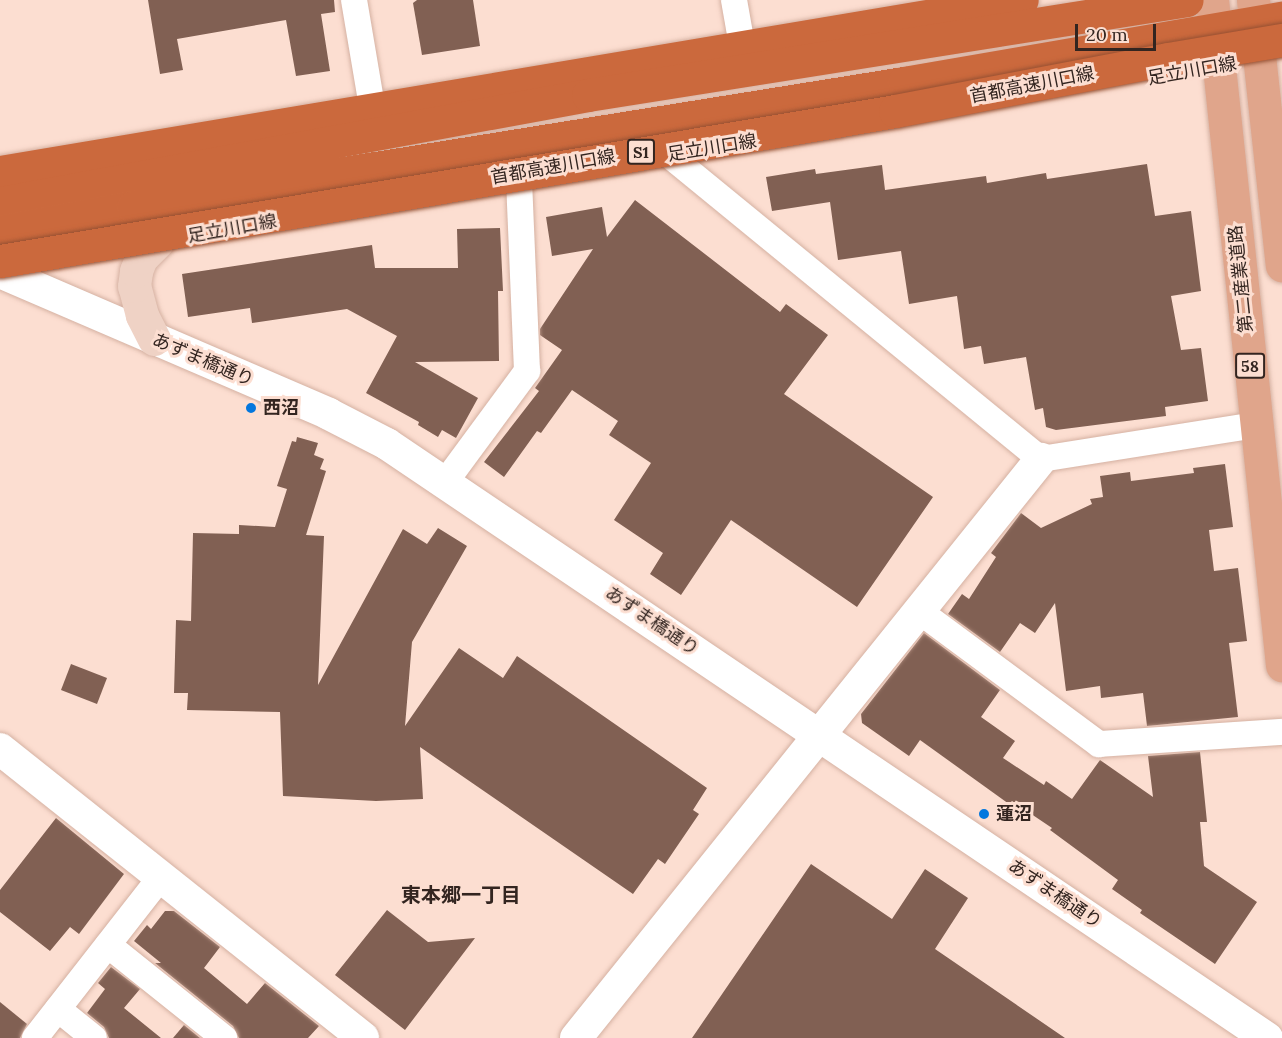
<!DOCTYPE html>
<html>
<head>
<meta charset="utf-8">
<style>
	body { margin:0 }
	#map { position:relative; width:1282px; height:1038px; overflow:hidden; background:#fcded1; font-family:Lora,"Noto Sans JP",serif }
	div>[style] { position:absolute }
	[style*='--x'] { left:calc(var(--x)*1px); top:calc(var(--y)*1px); width:calc(var(--w)*1px); rotate:calc(var(--a)*1deg) }
	.building>* { inset:0; background:#816053 }
	.roads { filter:drop-shadow(0 0 2px #d5b1a2) drop-shadow(0 0 2px #d5b1a2) }
	.minor>* { height:26px; margin:-13px; padding:0 13px; transform-origin:13px; border-radius:13px; background:#fff }
	.tertiary>* { height:32px; margin:-16px; padding:0 16px; transform-origin:16px; border-radius:16px; background:#fff }
	.secondary>* { height:33px; margin:-16.5px; padding:0 16.5px; transform-origin:16.5px; border-radius:16.5px; background:#efd2c5 }
	.primary>* { height:33px; margin:-16.5px; padding:0 16.5px; transform-origin:16.5px; border-radius:16.5px; background:#e0a58b }
	.motorway>* { height:33px; margin:-16.5px; padding:0 16.5px; transform-origin:16.5px; border-radius:16.5px; background:#cb693d }
	.bridges { filter:drop-shadow(0 0 2px #965133) drop-shadow(0 0 2px #965133) }
	.motorway-bridge>* { height:33px; margin:-16.5px; padding:0 16.5px; transform-origin:16.5px; border-radius:16.5px; background:#cb693d }
	.dots>* { width:16px; height:16px; translate:-50% -50%; box-sizing:border-box; border:3px solid #fcded1; border-radius:50% }
	span { translate:-50% -50%; white-space:nowrap; text-align:center; line-height:1.15; -webkit-text-stroke:6px #fcded1; paint-order:stroke }
	.shield-label span { padding:2px 4px; background:#fcded1; border:2px solid; border-radius:4px; -webkit-text-stroke-width:0 }
	.shield-label { font-size:16px; color:#332520; font-weight:700 }
	.street-label { font-size:18px; color:#332520 }
	.poi-label { font-size:18px; color:#332520; font-weight:700 }
	.left { translate:0 -50%; text-align:left }
	.neighbourhood-label { font-size:20px; color:#332520; font-weight:700 }
	.scale { position:absolute; left:1075px; top:24px; width:81px; height:27px; box-sizing:border-box; border:3px solid #332520; border-top:0; padding-left:8px; font-size:18px; line-height:21px; white-space:nowrap; color:#332520; -webkit-text-stroke:4px #fcded1; paint-order:stroke }
</style>
</head>
<body>
<div id="map">
	<div class="building">
		<i style="clip-path:polygon(148px 0,334px 0,335px 12px,321px 14px,330px 71px,296px 76px,286px 20px,177px 39px,183px 70px,160px 74px)"></i>
		<i style="clip-path:polygon(417px 0,473px 0,480px 46px,422px 55px,413px 3px)"></i>
		<i style="clip-path:polygon(1147px 164px,1155px 216px,1191px 211px,1201px 291px,1171px 296px,1181px 350px,1201px 348px,1208px 401px,1165px 407px,1166px 416px,1056px 430px,1046px 427px,1043px 408px,1035px 410px,1026px 357px,984px 364px,981px 346px,964px 349px,957px 296px,909px 304px,901px 251px,838px 260px,830px 202px,772px 211px,766px 177px,815px 169px,816px 174px,882px 165px,885px 190px,986px 176px,987px 183px,1046px 173px,1047px 179px)"></i>
		<i style="clip-path:polygon(635px 200px,780px 312px,786px 304px,828px 335px,784px 394px,933px 497px,857px 607px,731px 520px,681px 595px,650px 574px,663px 553px,614px 520px,651px 463px,609px 435px,618px 421px,572px 390px,541px 433px,537px 431px,504px 477px,484px 462px,539px 391px,535px 388px,562px 350px,540px 335px,540px 329px,593px 249px,552px 256px,546px 217px,602px 207px,607px 237px)"></i>
		<i style="clip-path:polygon(500px 228px,503px 291px,498px 291px,499px 361px,415px 362px,478px 398px,456px 438px,442px 430px,438px 437px,418px 425px,419px 422px,366px 393px,397px 336px,347px 309px,252px 323px,250px 308px,188px 317px,182px 274px,372px 245px,375px 268px,458px 268px,457px 229px)"></i>
		<i style="clip-path:polygon(297px 437px,318px 443px,314px 455px,324px 459px,320px 469px,326px 471px,306px 535px,324px 536px,318px 685px,403px 529px,427px 544px,438px 528px,467px 546px,412px 642px,405px 726px,459px 648px,503px 678px,517px 656px,707px 788px,693px 810px,699px 814px,665px 864px,658px 859px,633px 894px,420px 747px,423px 799px,376px 801px,283px 796px,280px 712px,187px 710px,188px 693px,174px 693px,176px 620px,191px 621px,193px 533px,239px 534px,239px 525px,275px 527px,287px 489px,277px 486px,292px 441px,296px 442px)"></i>
		<i style="clip-path:polygon(1225px 464px,1233px 527px,1209px 530px,1214px 571px,1238px 568px,1247px 641px,1229px 643px,1238px 717px,1147px 726px,1143px 693px,1101px 698px,1100px 686px,1066px 691px,1055px 603px,1035px 633px,1020px 623px,1000px 652px,948px 614px,962px 594px,969px 599px,996px 557px,991px 553px,1021px 513px,1041px 528px,1092px 504px,1090px 499px,1103px 497px,1100px 476px,1130px 472px,1131px 481px,1194px 473px,1193px 468px)"></i>
		<i style="clip-path:polygon(924px 633px,1000px 690px,981px 717px,1015px 741px,1003px 758px,1044px 785px,1046px 781px,1072px 799px,1100px 760px,1153px 797px,1148px 756px,1200px 752px,1207px 822px,1200px 822px,1204px 866px,1257px 902px,1215px 964px,1140px 913px,1142px 910px,1112px 889px,1118px 880px,1050px 830px,1052px 828px,1012px 801px,1009px 804px,920px 740px,909px 756px,862px 723px,861px 714px)"></i>
		<i style="clip-path:polygon(71px 664px,107px 678px,97px 704px,61px 690px)"></i>
		<i style="clip-path:polygon(56px 818px,124px 874px,79px 934px,70px 927px,50px 951px,0 912px,0 890px)"></i>
		<i style="clip-path:polygon(811px 864px,892px 919px,925px 869px,968px 898px,935px 949px,1065px 1038px,692px 1038px)"></i>
		<i style="clip-path:polygon(387px 910px,428px 942px,475px 938px,405px 1030px,335px 975px)"></i>
		<i style="clip-path:polygon(165px 911px,174px 911px,220px 947px,204px 968px,247px 1004px,265px 983px,319px 1026px,308px 1038px,239px 1038px,233px 1026px,155px 963px,161px 963px,134px 941px,147px 925px,151px 929px)"></i>
		<i style="clip-path:polygon(111px 967px,140px 989px,124px 1008px,161px 1038px,109px 1038px,104px 1027px,87px 1013px,105px 989px,98px 983px)"></i>
		<i style="clip-path:polygon(0 1002px,27px 1024px,20px 1038px,0 1038px)"></i>
		<i style="clip-path:polygon(184px 1025px,200px 1038px,173px 1038px)"></i>
	</div>
	<div class="roads">
		<div class="minor">
			<i style="--x:354;--y:0;--w:96;--a:80.4"></i>
			<i style="--x:734;--y:0;--w:34;--a:80"></i>
			<i style="--x:669;--y:155;--w:480;--a:39.3"></i>
			<i style="--x:1041;--y:459;--w:218;--a:-9"></i>
			<i style="--x:446;--y:481;--w:137;--a:-53.6"></i>
			<i style="--x:527;--y:371;--w:191;--a:-92.4"></i>
			<i style="--x:919;--y:611;--w:224;--a:36.5"></i>
			<i style="--x:1099;--y:744;--w:183;--a:-3.8"></i>
			<i style="--x:108;--y:945;--w:149;--a:38.7"></i>
			<i style="--x:58;--y:1009;--w:46;--a:38.9"></i>
			<i style="--x:35;--y:1038;--w:204;--a:-52"></i>
		</div>
		<div class="tertiary">
			<i style="--x:0;--y:272;--w:358;--a:23.3"></i>
			<i style="--x:329;--y:414;--w:65;--a:27.3"></i>
			<i style="--x:387;--y:444;--w:1062;--a:34.02"></i>
			<i style="--x:0;--y:749;--w:464;--a:38.5"></i>
			<i style="--x:576;--y:1038;--w:743;--a:-51.23"></i>
		</div>
		<div class="secondary">
			<i style="--x:154;--y:339;--w:27;--a:-117"></i>
			<i style="--x:142;--y:315;--w:30;--a:-105"></i>
			<i style="--x:134;--y:286;--w:15;--a:-82"></i>
			<i style="--x:136;--y:271;--w:14;--a:-69"></i>
			<i style="--x:141;--y:258;--w:24;--a:-45"></i>
		</div>
		<div class="primary">
			<i style="--x:1212;--y:0;--w:669;--a:83.99"></i>
			<i style="--x:1253;--y:0;--w:267;--a:83.8"></i>
		</div>
		<div class="motorway">
			<i style="--x:0;--y:172;--w:1036;--a:-9.55"></i>
			<i style="--x:0;--y:203;--w:598;--a:-10.41"></i>
			<i style="--x:588;--y:95;--w:606;--a:-9.01"></i>
			<i style="--x:0;--y:232;--w:135;--a:-10.6"></i>
			<i style="--x:133;--y:207;--w:781;--a:-9.14"></i>
			<i style="--x:904;--y:83;--w:384;--a:-9.8"></i>
		</div>
	</div>
	<div class="bridges">
		<div class="motorway-bridge">
			<i style="--x:0;--y:261;--w:907;--a:-9.51"></i>
			<i style="--x:895;--y:111;--w:278;--a:-10.8"></i>
			<i style="--x:1168;--y:59;--w:116;--a:-9.5"></i>
		</div>
	</div>
	<div class="dots">
		<i style="left:251px;top:408px;background:#0377de"></i>
		<i style="left:984px;top:814px;background:#0377de"></i>
	</div>
	<div class="shield-label">
		<span style="left:641px;top:152px">S1</span>
		<span style="left:1250px;top:366px">58</span>
	</div>
	<div class="street-label">
		<span style="left:1192px;top:71px;rotate:-10deg">足立川口線</span>
		<span style="left:1032px;top:85px;rotate:-11deg">首都高速川口線</span>
		<span style="left:712px;top:148px;rotate:-9deg">足立川口線</span>
		<span style="left:553px;top:167px;rotate:-10deg">首都高速川口線</span>
		<span style="left:232px;top:229px;rotate:-10deg">足立川口線</span>
		<span style="left:1241px;top:279px;rotate:-96deg">第二産業道路</span>
		<span style="left:203px;top:360px;rotate:23deg">あずま橋通り</span>
		<span style="left:652px;top:621px;rotate:34deg">あずま橋通り</span>
		<span style="left:1055px;top:894px;rotate:34deg">あずま橋通り</span>
	</div>
	<div class="poi-label">
		<span class="left" style="left:263px;top:408px">西沼</span>
		<span class="left" style="left:996px;top:814px">蓮沼</span>
	</div>
	<div class="neighbourhood-label">
		<span style="left:461px;top:894px">東本郷一丁目</span>
	</div>
	<div class="scale">20 m</div>
</div>
</body>
</html>
